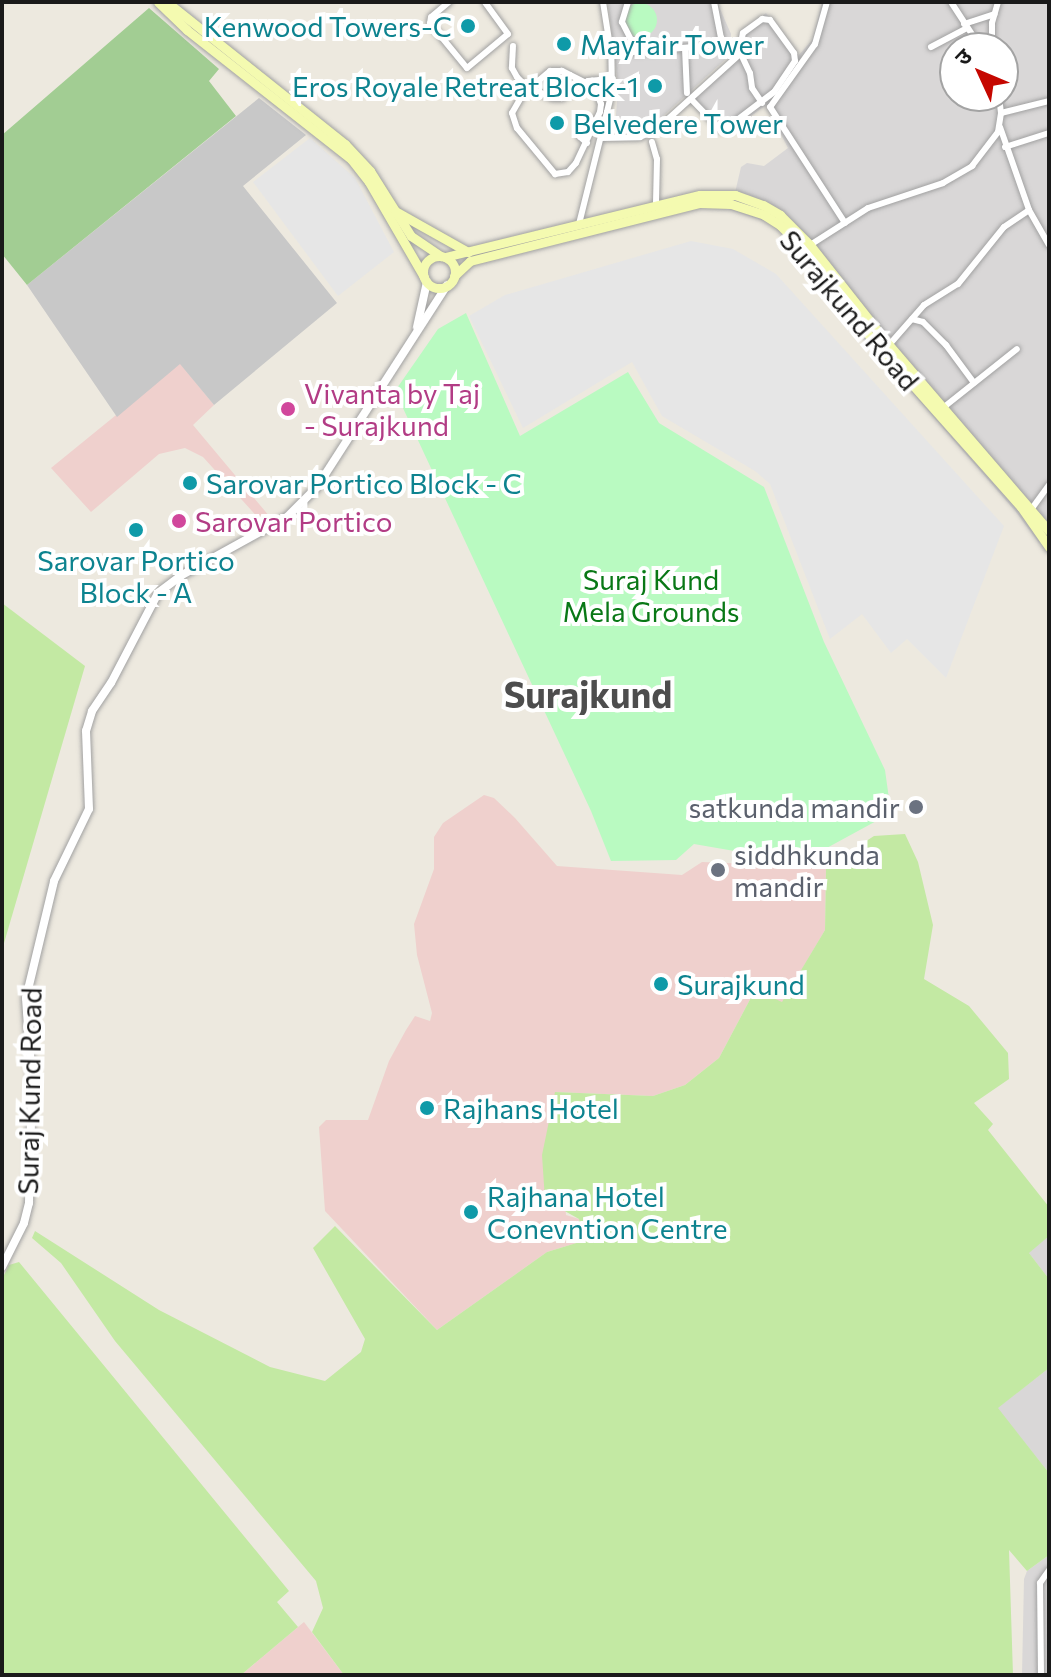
<!DOCTYPE html>
<html>
<head>
<meta charset="utf-8">
<style>
	body { margin:0 }
	#map { position:relative; width:1051px; height:1677px; overflow:hidden; background:#ede9df; font-family:Commissioner,"Noto Sans Devanagari",sans-serif }
	div>[style] { position:absolute }
	[style*='--x'] { left:calc(var(--x)*1px); top:calc(var(--y)*1px); width:calc(var(--w)*1px); rotate:calc(var(--a)*1deg) }
	.residential>* { inset:0; background:#d9d7d7 }
	.commercial>* { inset:0; background:#efd0cd }
	.religious>* { inset:0; background:#c8c8c8 }
	.grass>* { inset:0; background:#c3e9a3 }
	.forest>* { inset:0; background:#a2cd93 }
	.park>* { inset:0; background:#b9fac1 }
	.round { border-radius:50% }
	.parking>* { inset:0; background:#e6e6e6 }
	.roads { filter:drop-shadow(0 0 2px #a1a1a1) drop-shadow(0 0 2px #a1a1a1) }
	.minor>* { height:6px; margin:-3px; padding:0 3px; transform-origin:3px; border-radius:3px; background:#fff }
	.tertiary>* { height:8px; margin:-4px; padding:0 4px; transform-origin:4px; border-radius:4px; background:#fff }
	.secondary>* { height:9px; margin:-4.5px; padding:0 4.5px; transform-origin:4.5px; border-radius:4.5px; background:#f4fab0 }
	.secondary>.ring { margin:-4.5px; padding:0; box-sizing:content-box; background:none; border:9px solid #f4fab0; border-radius:50% }
	.dots>* { width:22px; height:22px; translate:-50% -50%; box-sizing:border-box; border:4px solid #fff; border-radius:50% }
	span { translate:-50% -50%; white-space:nowrap; text-align:center; line-height:1.15; -webkit-text-stroke:8px #fff; paint-order:stroke }
	.culture-label { font-size:28px; color:#0d838f }
	.right { translate:-100% -50%; text-align:right }
	.left { translate:0 -50%; text-align:left }
	.street-label { font-size:28px; color:#1a1a1a }
	.hotel-label { font-size:28px; color:#b23c85 }
	.park-label { font-size:28px; color:#097816 }
	.worship-label { font-size:28px; color:#5b616d }
	.district-label { font-size:36px; color:#4d4d4d; font-weight:700 }
	.frame { position:absolute; inset:0; border:4px solid #1a1a1a; pointer-events:none }
	.north { position:absolute; left:939px; top:32px; width:80px; height:80px; box-sizing:border-box; background:#fff; border:2px solid #a3a3a3; border-radius:50%; rotate:314deg; font-size:22px; font-weight:700; line-height:32px; text-align:center; color:#1a1a1a }
	.north::after { content:''; display:block; margin:auto; width:28px; height:36px; background:#c50700; clip-path:polygon(50% 0,100% 100%,50% 72%,0 100%) }
</style>
</head>
<body>
<div id="map">
	<div class="residential">
		<i style="clip-path:polygon(608px 2px,717px 2px,731px 34px,729px 56px,652px 126px,638px 134px,615px 130px,618px 85px)"></i>
		<i style="clip-path:polygon(evenodd,822px 2px,1049px 2px,1049px 533px,1039px 543px,1016px 512px,857px 329px,802px 254px,770px 223px,731px 210px,741px 167px,747px 163px,764px 166px,788px 148px,766px 105px,723px 137px,692px 101px,737px 58px,740px 33px,766px 13px,798px 56px,813px 39px,822px 2px,955px 48px,1003px 48px,1003px 96px,955px 96px,955px 48px)"></i>
		<i style="clip-path:polygon(1049px 1236px,1049px 1279px,1028px 1252px)"></i>
		<i style="clip-path:polygon(1049px 1368px,1049px 1473px,997px 1408px)"></i>
		<i style="clip-path:polygon(1049px 1555px,1049px 1675px,1022px 1675px,1024px 1579px,1027px 1571px)"></i>
	</div>
	<div class="commercial">
		<i style="clip-path:polygon(180px 363px,214px 405px,193px 425px,270px 517px,262px 522px,203px 457px,185px 448px,159px 454px,91px 512px,51px 468px)"></i>
		<i style="clip-path:polygon(484px 795px,494px 798px,515px 818px,557px 866px,682px 875px,702px 862px,826px 867px,825px 930px,782px 1003px,755px 990px,719px 1058px,685px 1085px,653px 1096px,555px 1092px,566px 1215px,579px 1219px,583px 1241px,547px 1252px,437px 1330px,325px 1211px,319px 1127px,326px 1120px,368px 1120px,389px 1061px,406px 1030px,415px 1016px,430px 1021px,432px 1013px,417px 955px,414px 924px,434px 869px,434px 837px,443px 823px)"></i>
		<i style="clip-path:polygon(304px 1622px,344px 1675px,241px 1675px)"></i>
	</div>
	<div class="religious">
		<i style="clip-path:polygon(259px 98px,306px 135px,243px 186px,337px 303px,214px 405px,180px 364px,117px 417px,27px 285px)"></i>
	</div>
	<div class="grass">
		<i style="clip-path:polygon(2px 603px,85px 666px,2px 950px)"></i>
		<i style="clip-path:polygon(905px 834px,918px 862px,933px 925px,924px 979px,969px 1006px,1008px 1053px,1009px 1079px,974px 1103px,993px 1124px,988px 1130px,1049px 1207px,1049px 1236px,1029px 1253px,1049px 1279px,1049px 1368px,998px 1408px,1049px 1473px,1049px 1555px,1027px 1571px,1009px 1550px,1013px 1675px,344px 1675px,312px 1632px,323px 1608px,316px 1581px,115px 1341px,61px 1263px,32px 1238px,35px 1231px,159px 1310px,270px 1367px,325px 1381px,361px 1352px,365px 1339px,313px 1248px,335px 1226px,437px 1330px,547px 1252px,583px 1241px,579px 1219px,545px 1200px,542px 1155px,555px 1092px,653px 1096px,685px 1085px,719px 1058px,755px 990px,782px 1002px,825px 930px,826px 867px,874px 836px)"></i>
		<i style="clip-path:polygon(19px 1262px,289px 1591px,277px 1602px,298px 1627px,241px 1675px,2px 1675px,2px 1279px,9px 1265px)"></i>
	</div>
	<div class="forest">
		<i style="clip-path:polygon(149px 8px,219px 69px,209px 81px,236px 116px,27px 285px,2px 254px,2px 135px)"></i>
	</div>
	<div class="park">
		<i class="round" style="left:623px;top:3px;width:34px;height:34px"></i>
		<i style="clip-path:polygon(466px 313px,520px 436px,628px 372px,659px 423px,764px 487px,824px 642px,885px 770px,891px 813px,812px 856px,746px 853px,694px 844px,676px 860px,611px 861px,591px 811px,395px 391px,438px 329px)"></i>
	</div>
	<div class="parking">
		<i style="clip-path:polygon(310px 138px,355px 178px,394px 252px,338px 296px,253px 182px)"></i>
		<i style="clip-path:polygon(691px 241px,733px 249px,776px 274px,1004px 526px,946px 678px,907px 639px,891px 653px,862px 614px,830px 639px,770px 484px,755px 471px,662px 416px,632px 362px,523px 428px,469px 316px,505px 295px)"></i>
	</div>
	<div class="roads">
		<div class="minor">
			<i style="--x:449;--y:2;--w:23;--a:140"></i>
			<i style="--x:431;--y:17;--w:6;--a:99"></i>
			<i style="--x:430;--y:23;--w:58;--a:50.6"></i>
			<i style="--x:467;--y:68;--w:53;--a:-39.7"></i>
			<i style="--x:508;--y:34;--w:39;--a:-126"></i>
			<i style="--x:628;--y:2;--w:21;--a:107"></i>
			<i style="--x:622;--y:22;--w:33;--a:63"></i>
			<i style="--x:827;--y:2;--w:44;--a:105.9"></i>
			<i style="--x:815;--y:44;--w:77;--a:125.5"></i>
			<i style="--x:770;--y:107;--w:138;--a:57.1"></i>
			<i style="--x:951;--y:2;--w:55;--a:56.9"></i>
			<i style="--x:964;--y:24;--w:32;--a:-18"></i>
			<i style="--x:513;--y:46;--w:22;--a:93"></i>
			<i style="--x:512;--y:68;--w:10;--a:61"></i>
			<i style="--x:517;--y:77;--w:14;--a:45"></i>
			<i style="--x:527;--y:87;--w:28;--a:23"></i>
			<i style="--x:553;--y:98;--w:9;--a:0"></i>
			<i style="--x:562;--y:98;--w:31;--a:-33"></i>
			<i style="--x:588;--y:81;--w:25;--a:-5"></i>
			<i style="--x:931;--y:47;--w:41;--a:-27.8"></i>
			<i style="--x:685;--y:48;--w:45;--a:87.5"></i>
			<i style="--x:992;--y:48;--w:25;--a:-90"></i>
			<i style="--x:992;--y:23;--w:22;--a:-74"></i>
			<i style="--x:740;--y:52;--w:23;--a:65"></i>
			<i style="--x:750;--y:73;--w:15;--a:82"></i>
			<i style="--x:752;--y:88;--w:18;--a:56"></i>
			<i style="--x:621;--y:53;--w:97;--a:-4.7"></i>
			<i style="--x:718;--y:45;--w:8;--a:-67"></i>
			<i style="--x:721;--y:38;--w:37;--a:-101"></i>
			<i style="--x:584;--y:82;--w:25;--a:-153"></i>
			<i style="--x:562;--y:71;--w:12;--a:180"></i>
			<i style="--x:550;--y:71;--w:35;--a:140"></i>
			<i style="--x:523;--y:94;--w:22;--a:120"></i>
			<i style="--x:512;--y:113;--w:16;--a:72"></i>
			<i style="--x:517;--y:128;--w:60;--a:50.4"></i>
			<i style="--x:555;--y:174;--w:13;--a:-9"></i>
			<i style="--x:568;--y:172;--w:12;--a:-48"></i>
			<i style="--x:576;--y:163;--w:56;--a:-64.8"></i>
			<i style="--x:600;--y:112;--w:8;--a:-83"></i>
			<i style="--x:601;--y:104;--w:25;--a:-111"></i>
			<i style="--x:1001;--y:113;--w:49;--a:-14"></i>
			<i style="--x:1000;--y:127;--w:88;--a:70.7"></i>
			<i style="--x:1029;--y:210;--w:40;--a:60.3"></i>
			<i style="--x:601;--y:138;--w:39;--a:-1"></i>
			<i style="--x:640;--y:137;--w:19;--a:-25"></i>
			<i style="--x:657;--y:129;--w:110;--a:-42.1"></i>
			<i style="--x:739;--y:55;--w:22;--a:-80"></i>
			<i style="--x:743;--y:33;--w:24;--a:-36"></i>
			<i style="--x:762;--y:19;--w:8;--a:7"></i>
			<i style="--x:770;--y:20;--w:41;--a:54"></i>
			<i style="--x:794;--y:53;--w:8;--a:83"></i>
			<i style="--x:795;--y:61;--w:37;--a:124"></i>
			<i style="--x:774;--y:92;--w:61;--a:142.9"></i>
			<i style="--x:725;--y:129;--w:5;--a:180"></i>
			<i style="--x:720;--y:129;--w:40;--a:-134"></i>
			<i style="--x:652;--y:142;--w:18;--a:74"></i>
			<i style="--x:657;--y:159;--w:45;--a:91.3"></i>
			<i style="--x:587;--y:143;--w:9;--a:-139"></i>
			<i style="--x:580;--y:137;--w:8;--a:-97"></i>
			<i style="--x:579;--y:129;--w:11;--a:-56"></i>
			<i style="--x:585;--y:120;--w:11;--a:5"></i>
			<i style="--x:1005;--y:147;--w:46;--a:-17.7"></i>
			<i style="--x:579;--y:224;--w:136;--a:-76"></i>
			<i style="--x:612;--y:92;--w:39;--a:-91"></i>
			<i style="--x:611;--y:53;--w:52;--a:-98.9"></i>
			<i style="--x:807;--y:247;--w:72;--a:-32.6"></i>
			<i style="--x:868;--y:208;--w:79;--a:-18.4"></i>
			<i style="--x:943;--y:183;--w:34;--a:-30"></i>
			<i style="--x:972;--y:166;--w:43;--a:-52.6"></i>
			<i style="--x:998;--y:132;--w:19;--a:-81"></i>
			<i style="--x:1001;--y:113;--w:17;--a:-97"></i>
			<i style="--x:912;--y:319;--w:11;--a:15"></i>
			<i style="--x:923;--y:322;--w:33;--a:45"></i>
			<i style="--x:946;--y:345;--w:47;--a:53.6"></i>
			<i style="--x:889;--y:345;--w:53;--a:-48.8"></i>
			<i style="--x:924;--y:305;--w:40;--a:-32"></i>
			<i style="--x:958;--y:284;--w:73;--a:-51.1"></i>
			<i style="--x:1004;--y:227;--w:30;--a:-34"></i>
			<i style="--x:944;--y:407;--w:93;--a:-38.5"></i>
			<i style="--x:1030;--y:511;--w:32;--a:-54"></i>
			<i style="--x:1041;--y:1675;--w:92;--a:-90.6"></i>
			<i style="--x:1040;--y:1583;--w:16;--a:-55"></i>
		</div>
		<div class="tertiary">
			<i style="--x:417;--y:327;--w:46;--a:-77.5"></i>
			<i style="--x:2;--y:1267;--w:49;--a:-63.4"></i>
			<i style="--x:24;--y:1223;--w:21;--a:-76"></i>
			<i style="--x:29;--y:1203;--w:121;--a:-88.6"></i>
			<i style="--x:32;--y:1082;--w:84;--a:-94.1"></i>
			<i style="--x:26;--y:998;--w:120;--a:-76.5"></i>
			<i style="--x:54;--y:881;--w:80;--a:-64.1"></i>
			<i style="--x:89;--y:809;--w:78;--a:-92.2"></i>
			<i style="--x:86;--y:731;--w:21;--a:-73"></i>
			<i style="--x:92;--y:711;--w:34;--a:-56"></i>
			<i style="--x:111;--y:683;--w:102;--a:-62.4"></i>
			<i style="--x:158;--y:593;--w:30;--a:-37"></i>
			<i style="--x:182;--y:575;--w:120;--a:-28.9"></i>
			<i style="--x:287;--y:517;--w:42;--a:-45"></i>
			<i style="--x:317;--y:487;--w:240;--a:-57.2"></i>
		</div>
		<div class="secondary">
			<i style="--x:158;--y:2;--w:40;--a:44"></i>
			<i style="--x:187;--y:30;--w:209;--a:38.2"></i>
			<i style="--x:351;--y:159;--w:29;--a:52"></i>
			<i style="--x:369;--y:182;--w:110;--a:59.9"></i>
			<i style="--x:167;--y:2;--w:228;--a:38.6"></i>
			<i style="--x:345;--y:144;--w:37;--a:47"></i>
			<i style="--x:370;--y:171;--w:77;--a:57.8"></i>
			<i style="--x:411;--y:236;--w:36;--a:34"></i>
			<i style="--x:395;--y:211;--w:84;--a:29.3"></i>
			<i class="ring" style="left:423px;top:256px;width:23px;height:23px"></i>
			<i style="--x:445;--y:257;--w:262;--a:-13.7"></i>
			<i style="--x:700;--y:195;--w:35;--a:0"></i>
			<i style="--x:735;--y:195;--w:30;--a:20"></i>
			<i style="--x:763;--y:205;--w:20;--a:30"></i>
			<i style="--x:780;--y:215;--w:42;--a:45"></i>
			<i style="--x:810;--y:245;--w:127;--a:51.7"></i>
			<i style="--x:889;--y:345;--w:245;--a:49.3"></i>
			<i style="--x:454;--y:276;--w:22;--a:-43"></i>
			<i style="--x:470;--y:261;--w:236;--a:-14.2"></i>
			<i style="--x:699;--y:203;--w:32;--a:2"></i>
			<i style="--x:731;--y:204;--w:35;--a:18"></i>
			<i style="--x:764;--y:215;--w:19;--a:32"></i>
			<i style="--x:780;--y:225;--w:33;--a:46"></i>
			<i style="--x:803;--y:249;--w:112;--a:52.6"></i>
			<i style="--x:871;--y:338;--w:226;--a:48.4"></i>
			<i style="--x:1021;--y:507;--w:49;--a:55"></i>
		</div>
	</div>
	<div class="dots">
		<i style="left:468px;top:26px;background:#0f9aa8"></i>
		<i style="left:564px;top:44px;background:#0f9aa8"></i>
		<i style="left:655px;top:86px;background:#0f9aa8"></i>
		<i style="left:557px;top:123px;background:#0f9aa8"></i>
		<i style="left:288px;top:409px;background:#d1479c"></i>
		<i style="left:190px;top:483px;background:#0f9aa8"></i>
		<i style="left:179px;top:521px;background:#d1479c"></i>
		<i style="left:136px;top:530px;background:#0f9aa8"></i>
		<i style="left:916px;top:807px;background:#6b7280"></i>
		<i style="left:718px;top:870px;background:#6b7280"></i>
		<i style="left:661px;top:984px;background:#0f9aa8"></i>
		<i style="left:427px;top:1108px;background:#0f9aa8"></i>
		<i style="left:471px;top:1212px;background:#0f9aa8"></i>
	</div>
	<div class="culture-label">
		<span class="right" style="left:452px;top:26px">Kenwood Towers-C</span>
		<span class="left" style="left:580px;top:44px">Mayfair Tower</span>
		<span class="right" style="left:639px;top:86px">Eros Royale Retreat Block-1</span>
		<span class="left" style="left:573px;top:123px">Belvedere Tower</span>
		<span class="left" style="left:206px;top:483px">Sarovar Portico Block - C</span>
		<span style="left:136px;top:576px">Sarovar Portico<br>Block - A</span>
		<span class="left" style="left:677px;top:984px">Surajkund</span>
		<span class="left" style="left:443px;top:1108px">Rajhans Hotel</span>
		<span class="left" style="left:487px;top:1212px">Rajhana Hotel<br>Conevntion Centre</span>
	</div>
	<div class="street-label">
		<span style="left:850px;top:310px;rotate:50deg">Surajkund Road</span>
		<span style="left:29px;top:1091px;rotate:-89deg">Suraj Kund Road</span>
	</div>
	<div class="hotel-label">
		<span class="left" style="left:304px;top:409px">Vivanta by Taj<br>- Surajkund</span>
		<span class="left" style="left:195px;top:521px">Sarovar Portico</span>
	</div>
	<div class="park-label">
		<span style="left:651px;top:595px">Suraj Kund<br>Mela Grounds</span>
	</div>
	<div class="worship-label">
		<span class="right" style="left:900px;top:807px">satkunda mandir</span>
		<span class="left" style="left:734px;top:870px">siddhkunda<br>mandir</span>
	</div>
	<div class="district-label">
		<span style="left:588px;top:694px">Surajkund</span>
	</div>
	<div class="frame"></div>
	<div class="north">उ</div>
</div>
</body>
</html>
